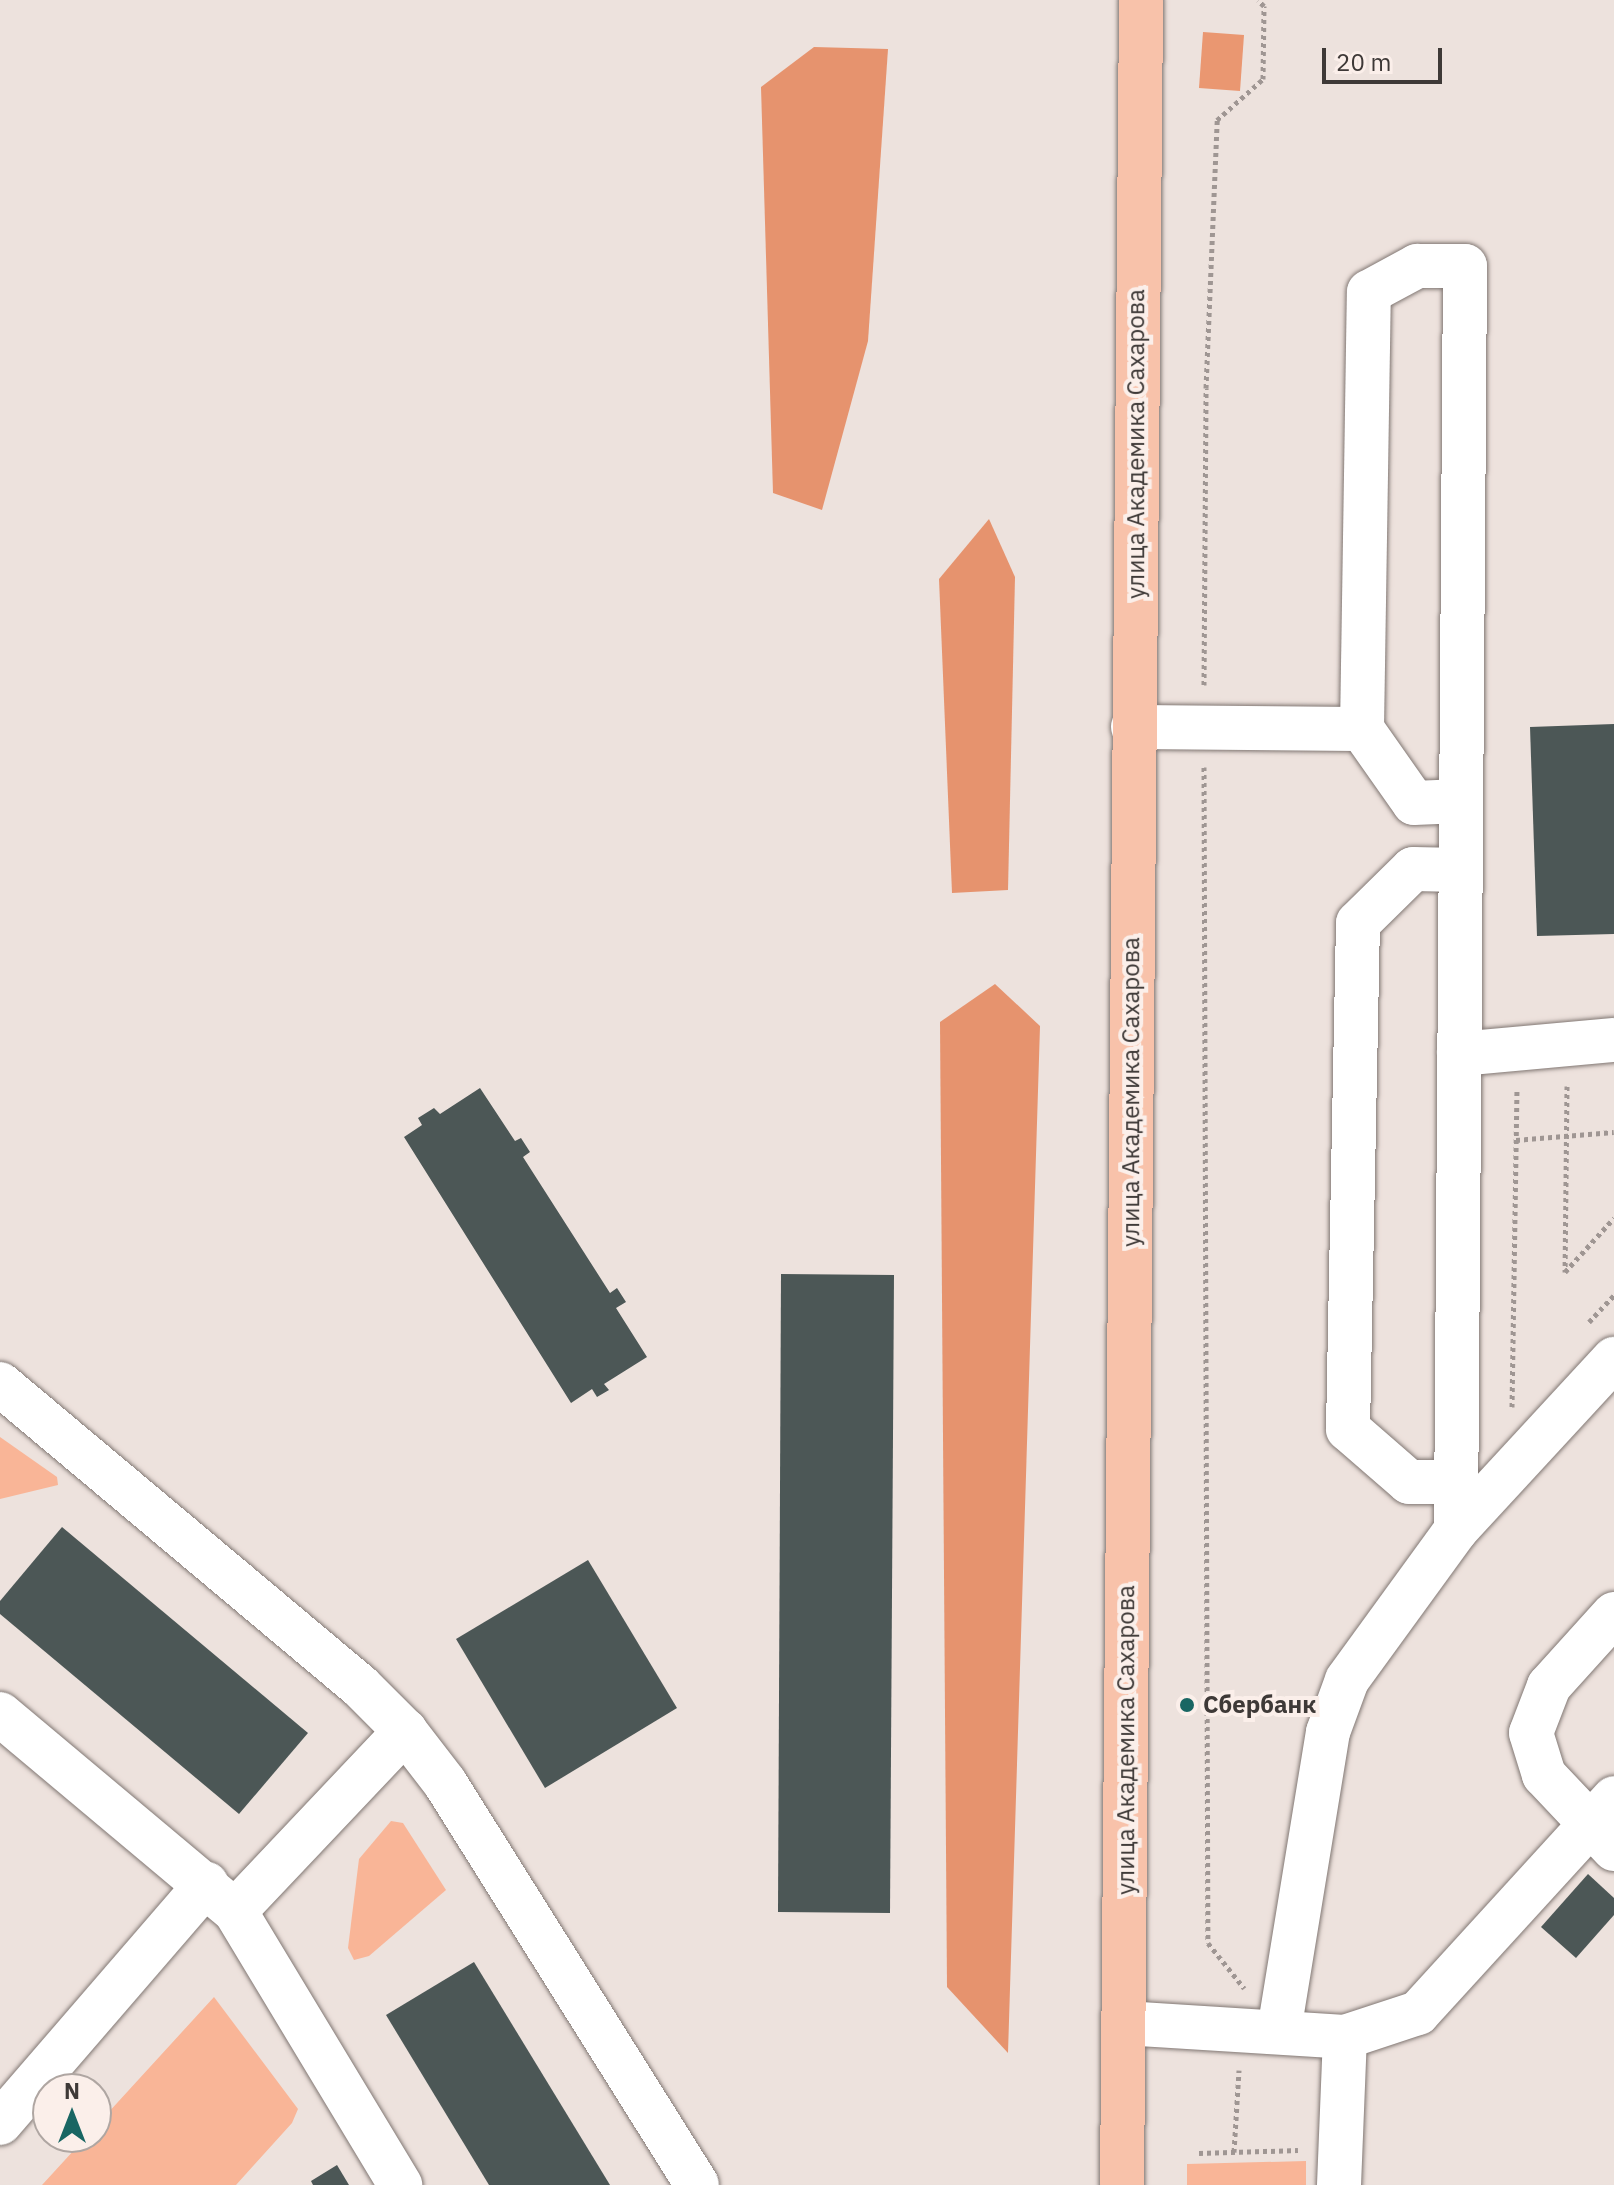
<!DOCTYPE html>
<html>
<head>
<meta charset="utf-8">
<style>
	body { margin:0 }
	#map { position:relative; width:1614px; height:2185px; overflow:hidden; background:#ede2dd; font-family:"IBM Plex Sans",sans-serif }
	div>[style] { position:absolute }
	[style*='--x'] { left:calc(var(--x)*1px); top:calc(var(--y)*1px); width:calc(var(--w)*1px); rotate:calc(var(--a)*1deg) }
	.green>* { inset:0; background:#f9b597 }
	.forest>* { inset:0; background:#e6936e }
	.water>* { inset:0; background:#ea9771 }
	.building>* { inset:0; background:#4c5756 }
	.path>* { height:5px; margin-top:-2.5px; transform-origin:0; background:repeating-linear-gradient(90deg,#9f9693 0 4px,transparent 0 8px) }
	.roads { filter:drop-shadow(0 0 2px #817773) drop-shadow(0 0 2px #817773) }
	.minor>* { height:44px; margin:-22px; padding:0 22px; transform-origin:22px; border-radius:22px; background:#fff }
	.major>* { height:44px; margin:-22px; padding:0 22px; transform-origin:22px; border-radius:22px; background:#f8c2aa }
	.dots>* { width:22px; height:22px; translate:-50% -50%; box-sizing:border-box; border:4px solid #fbefea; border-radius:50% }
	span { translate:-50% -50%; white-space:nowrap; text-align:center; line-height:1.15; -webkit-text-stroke:8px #fbefea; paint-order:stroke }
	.street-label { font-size:24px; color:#3e3937 }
	.poi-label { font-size:24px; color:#3e3937; font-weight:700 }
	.left { translate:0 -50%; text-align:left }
	.north { position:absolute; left:32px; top:2073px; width:80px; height:80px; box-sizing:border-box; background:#fbefea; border:2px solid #afa6a2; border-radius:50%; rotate:0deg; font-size:22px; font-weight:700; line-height:32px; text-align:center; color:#3e3937 }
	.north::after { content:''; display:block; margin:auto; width:28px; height:36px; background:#196663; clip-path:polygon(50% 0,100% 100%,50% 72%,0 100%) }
	.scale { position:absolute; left:1322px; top:48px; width:120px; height:36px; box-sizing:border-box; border:4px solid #3e3937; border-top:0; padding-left:10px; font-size:24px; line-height:28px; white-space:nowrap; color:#3e3937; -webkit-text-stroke:6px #fbefea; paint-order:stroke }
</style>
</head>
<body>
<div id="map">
	<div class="green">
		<i style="clip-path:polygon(0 1437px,57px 1477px,58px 1485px,0 1499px)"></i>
		<i style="clip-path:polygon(391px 1821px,403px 1823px,446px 1890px,369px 1956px,354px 1960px,348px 1948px,359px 1859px)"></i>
		<i style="clip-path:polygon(214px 1997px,298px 2109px,292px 2123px,236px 2185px,42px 2185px,86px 2137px,96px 2137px,96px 2126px)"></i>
		<i style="clip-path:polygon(1306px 2161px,1306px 2185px,1187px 2185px,1187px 2164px)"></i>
	</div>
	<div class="forest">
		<i style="clip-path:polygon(814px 47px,888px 49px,868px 341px,822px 510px,773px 493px,761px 87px)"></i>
		<i style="clip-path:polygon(989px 519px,1015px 577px,1008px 890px,952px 893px,939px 579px)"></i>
		<i style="clip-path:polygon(995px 984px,1040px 1026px,1008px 2053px,947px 1987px,940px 1022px)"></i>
	</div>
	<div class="water">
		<i style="clip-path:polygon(1203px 32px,1244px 35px,1240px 91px,1199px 88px)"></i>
	</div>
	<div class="building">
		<i style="clip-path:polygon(1614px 724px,1614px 934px,1537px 936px,1530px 727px)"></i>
		<i style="clip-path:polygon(480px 1088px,515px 1141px,521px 1138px,530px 1152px,523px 1157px,610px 1293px,617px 1288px,626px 1302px,616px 1308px,647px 1357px,604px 1384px,609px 1390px,597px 1397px,592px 1389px,571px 1403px,404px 1137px,422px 1125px,418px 1118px,434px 1108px,440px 1114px)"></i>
		<i style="clip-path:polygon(781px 1274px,894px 1275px,890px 1913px,778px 1912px)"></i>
		<i style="clip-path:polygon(62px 1527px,308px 1733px,239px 1814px,0 1614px,0 1601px)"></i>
		<i style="clip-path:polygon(588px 1560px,677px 1708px,545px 1788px,456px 1639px)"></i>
		<i style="clip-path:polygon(1588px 1874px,1614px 1898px,1614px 1915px,1576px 1958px,1541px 1927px)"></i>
		<i style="clip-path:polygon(474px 1962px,610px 2185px,489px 2185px,386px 2015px)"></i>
		<i style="clip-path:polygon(337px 2165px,349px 2185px,313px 2185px,311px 2181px)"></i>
	</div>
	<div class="path">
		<i style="--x:1204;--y:685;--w:297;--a:-89.6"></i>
		<i style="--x:1206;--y:388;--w:268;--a:-87.6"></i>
		<i style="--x:1217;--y:120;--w:62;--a:-41.7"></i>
		<i style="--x:1263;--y:79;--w:73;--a:-89.2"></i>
		<i style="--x:1264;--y:6;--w:8;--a:-135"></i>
		<i style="--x:1204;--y:767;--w:1176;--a:89.81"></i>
		<i style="--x:1208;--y:1943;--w:58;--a:51.3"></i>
		<i style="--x:1567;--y:1086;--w:186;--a:90.6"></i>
		<i style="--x:1565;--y:1272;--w:73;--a:-47.8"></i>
		<i style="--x:1516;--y:1140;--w:98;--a:-4.7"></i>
		<i style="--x:1589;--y:1322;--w:37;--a:-47"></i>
		<i style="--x:1512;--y:1407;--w:317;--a:-89.1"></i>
		<i style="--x:1234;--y:2152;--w:82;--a:-86.5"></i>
		<i style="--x:1199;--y:2153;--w:99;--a:-1.7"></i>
	</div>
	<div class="roads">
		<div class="minor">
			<i style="--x:1133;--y:727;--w:229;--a:0.5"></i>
			<i style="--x:1362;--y:729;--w:437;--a:-89.1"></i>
			<i style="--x:1369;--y:292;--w:55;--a:-28.4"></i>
			<i style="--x:1417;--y:266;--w:48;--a:0"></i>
			<i style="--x:1465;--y:266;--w:1264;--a:90.41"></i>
			<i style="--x:1362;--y:729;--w:90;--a:54.9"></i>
			<i style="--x:1414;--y:803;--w:47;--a:-2.4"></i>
			<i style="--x:1459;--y:1054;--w:156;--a:-5.2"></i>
			<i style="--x:0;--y:1384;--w:471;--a:40"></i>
			<i style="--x:361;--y:1687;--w:62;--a:45"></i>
			<i style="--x:405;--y:1731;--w:66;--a:52.4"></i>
			<i style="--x:445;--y:1783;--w:474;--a:57.9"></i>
			<i style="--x:1456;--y:1482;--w:47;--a:180"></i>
			<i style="--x:1409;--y:1482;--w:81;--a:-139"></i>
			<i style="--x:1348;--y:1429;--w:506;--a:-88.87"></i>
			<i style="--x:1358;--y:923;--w:77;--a:-44.5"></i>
			<i style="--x:1413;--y:869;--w:48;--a:1.2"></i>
			<i style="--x:1614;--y:1614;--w:97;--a:132.1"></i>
			<i style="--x:1549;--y:1686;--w:50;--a:111"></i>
			<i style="--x:1531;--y:1733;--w:44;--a:72.8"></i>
			<i style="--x:1544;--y:1775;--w:102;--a:46.6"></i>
			<i style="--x:0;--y:1714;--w:307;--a:40"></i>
			<i style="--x:235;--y:1911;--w:320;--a:58.9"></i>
			<i style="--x:235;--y:1911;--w:248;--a:-46.6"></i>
			<i style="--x:1124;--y:2023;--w:221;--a:3.6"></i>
			<i style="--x:1345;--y:2037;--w:77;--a:-18.2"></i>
			<i style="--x:1418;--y:2013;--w:291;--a:-47.6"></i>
			<i style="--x:1279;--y:2031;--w:303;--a:-80.7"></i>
			<i style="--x:1328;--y:1732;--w:55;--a:-69.9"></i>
			<i style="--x:1347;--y:1680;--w:185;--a:-54"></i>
			<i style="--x:1456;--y:1530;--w:233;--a:-47.3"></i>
			<i style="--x:0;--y:2123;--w:316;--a:-49.2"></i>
			<i style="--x:1339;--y:2185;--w:148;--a:-87.7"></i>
		</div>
		<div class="major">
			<i style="--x:1122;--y:2185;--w:2185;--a:-89.5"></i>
		</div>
	</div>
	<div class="dots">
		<i style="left:1187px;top:1705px;background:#196663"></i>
	</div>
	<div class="street-label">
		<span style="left:1136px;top:444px;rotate:-90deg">улица Академика Сахарова</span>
		<span style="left:1131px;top:1092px;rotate:-90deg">улица Академика Сахарова</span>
		<span style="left:1126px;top:1740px;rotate:-90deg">улица Академика Сахарова</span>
	</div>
	<div class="poi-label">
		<span class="left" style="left:1203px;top:1705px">Сбербанк</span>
	</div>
	<div class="north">N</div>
	<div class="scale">20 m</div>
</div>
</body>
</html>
